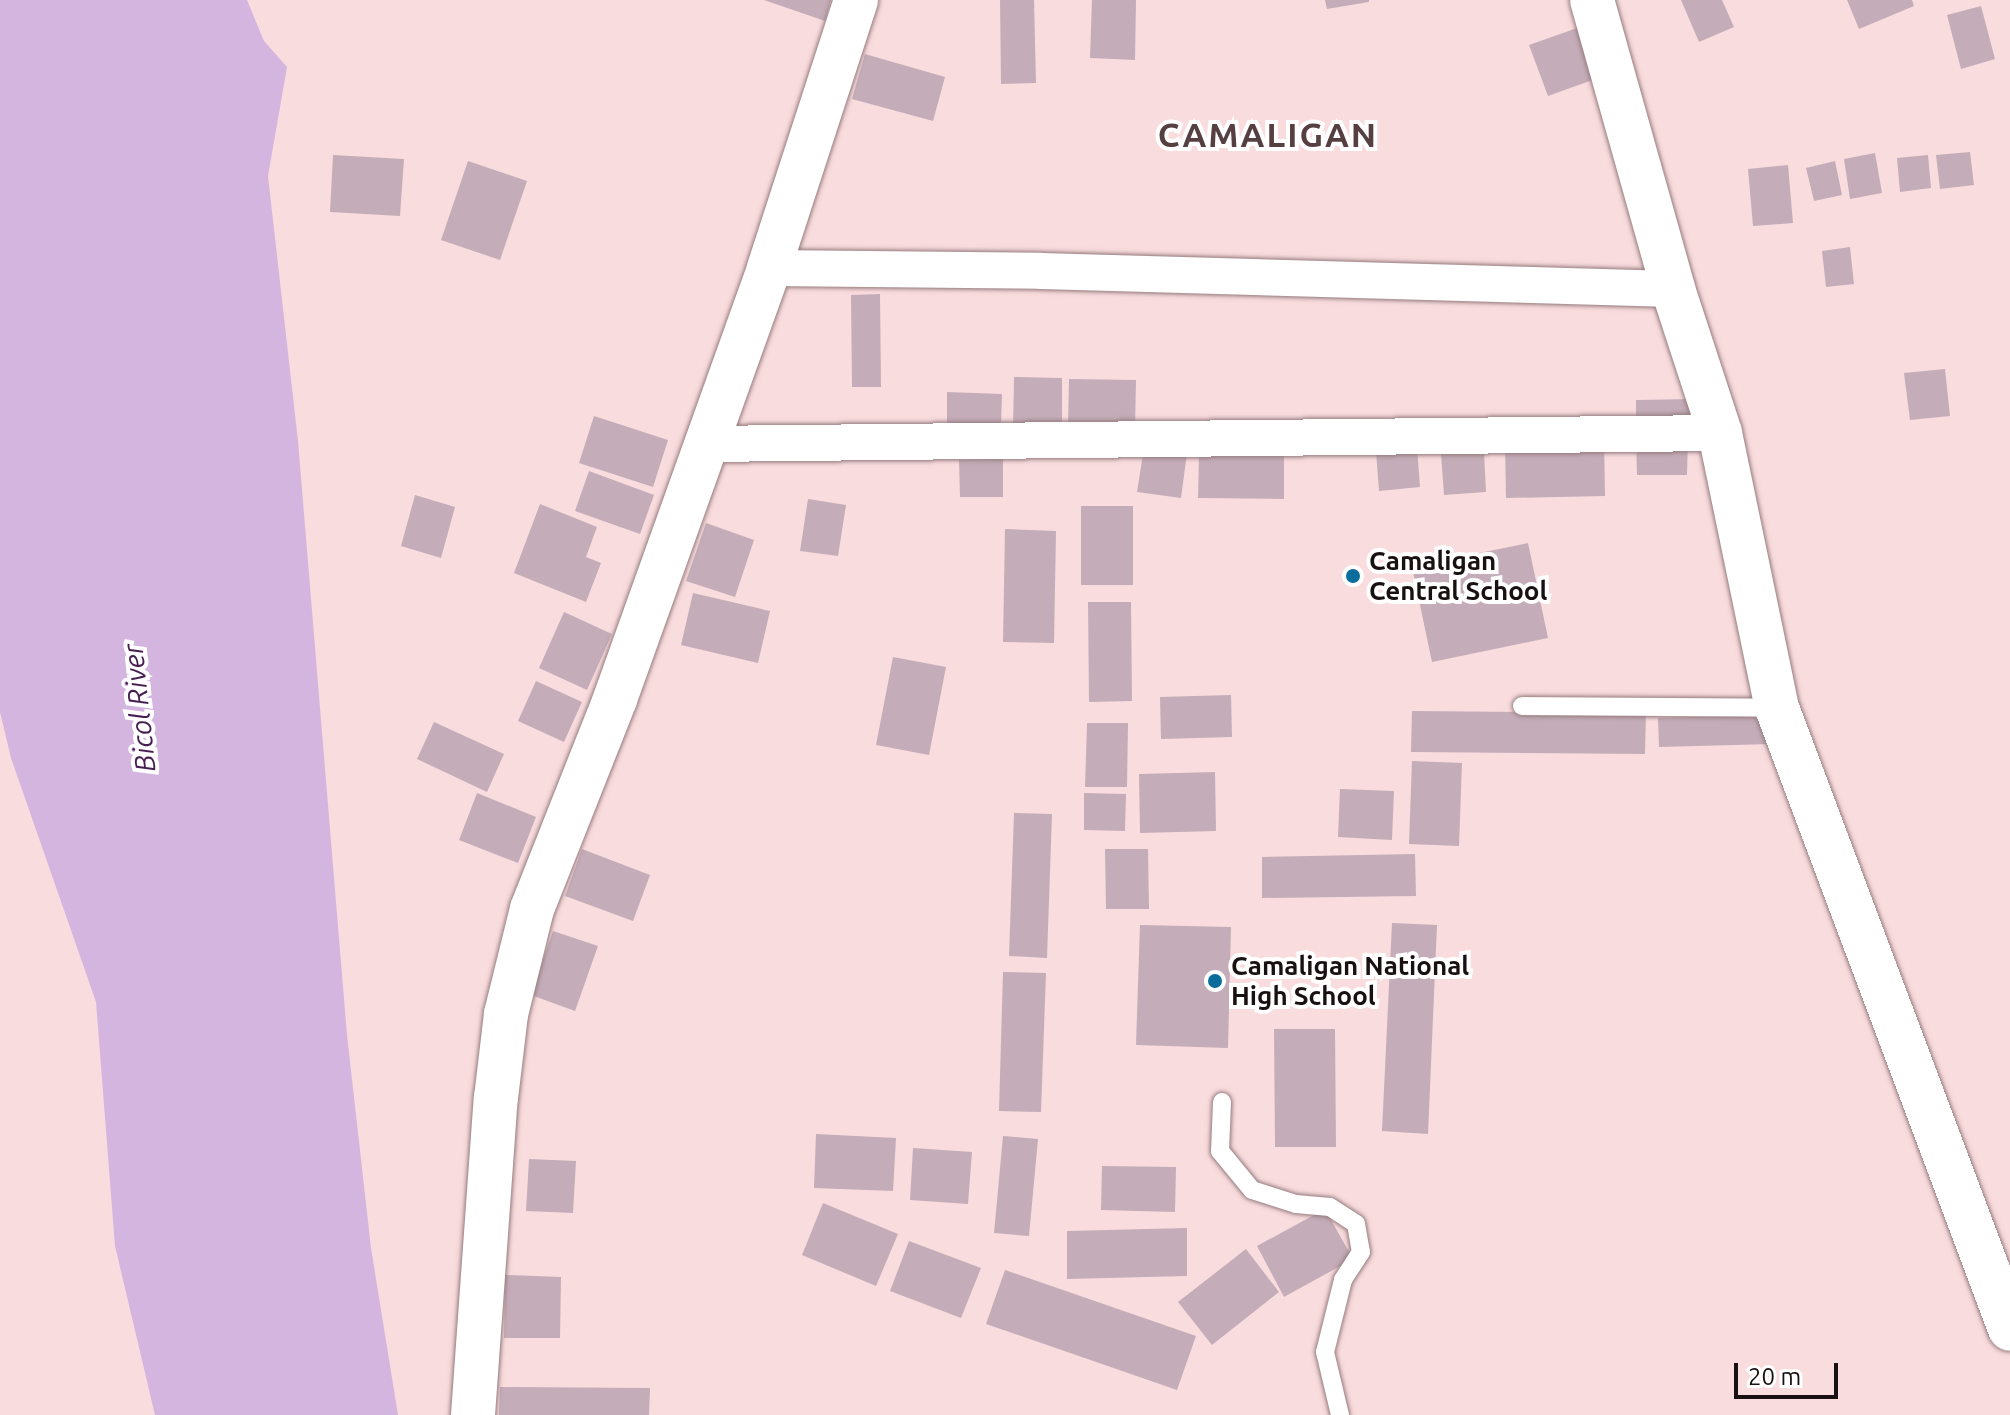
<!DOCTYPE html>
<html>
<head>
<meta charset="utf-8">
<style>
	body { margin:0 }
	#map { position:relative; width:2010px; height:1415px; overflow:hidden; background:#f9dcde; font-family:Ubuntu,sans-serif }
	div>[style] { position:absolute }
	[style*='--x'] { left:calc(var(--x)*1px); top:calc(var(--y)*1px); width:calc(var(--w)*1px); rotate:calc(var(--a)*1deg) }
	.water>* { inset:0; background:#d4b5df }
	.building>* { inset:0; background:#c4adb9 }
	.roads { filter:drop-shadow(0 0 2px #957b7e) drop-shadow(0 0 2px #957b7e) }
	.service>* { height:18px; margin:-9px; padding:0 9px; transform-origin:9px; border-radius:9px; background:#fff }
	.minor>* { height:36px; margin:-18px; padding:0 18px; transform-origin:18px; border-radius:18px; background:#fff }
	.tertiary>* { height:44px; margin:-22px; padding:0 22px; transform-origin:22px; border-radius:22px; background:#fff }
	.dots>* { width:22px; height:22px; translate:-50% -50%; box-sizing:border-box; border:4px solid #fff; border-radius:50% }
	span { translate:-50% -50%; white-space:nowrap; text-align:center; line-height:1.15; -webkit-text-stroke:8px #fff; paint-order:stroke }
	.poi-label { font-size:26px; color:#191011; font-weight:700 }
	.left { translate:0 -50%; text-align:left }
	.water-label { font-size:28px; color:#451d50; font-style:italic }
	.district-label { font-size:34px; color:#563f41; font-weight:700; letter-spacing:2px }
	.scale { position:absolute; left:1734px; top:1363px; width:104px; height:36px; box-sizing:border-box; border:4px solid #191011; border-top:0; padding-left:10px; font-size:24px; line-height:28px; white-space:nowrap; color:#191011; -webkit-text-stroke:6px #fff; paint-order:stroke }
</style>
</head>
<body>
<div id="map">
	<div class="water">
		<i style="clip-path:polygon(0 0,247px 0,264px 41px,287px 67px,268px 176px,298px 441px,347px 1035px,371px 1248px,398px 1415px,155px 1415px,115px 1246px,96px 1002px,11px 758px,0 712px)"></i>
	</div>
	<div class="building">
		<i style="clip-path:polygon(764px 0,831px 0,825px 21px)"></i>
		<i style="clip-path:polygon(1000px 0,1034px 0,1036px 83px,1001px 84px)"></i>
		<i style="clip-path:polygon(1092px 0,1136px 0,1135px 60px,1090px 58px)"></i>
		<i style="clip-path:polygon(1325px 0,1369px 0,1369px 2px,1327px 9px)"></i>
		<i style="clip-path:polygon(1681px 0,1722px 0,1734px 27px,1699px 42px)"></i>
		<i style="clip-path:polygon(1847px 0,1912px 0,1914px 6px,1859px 29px)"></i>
		<i style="clip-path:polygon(1981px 6px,1995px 59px,1961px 69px,1947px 15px)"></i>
		<i style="clip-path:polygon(1594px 22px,1612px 73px,1548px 96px,1529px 45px)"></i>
		<i style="clip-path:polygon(865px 54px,945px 77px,933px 121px,852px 99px)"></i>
		<i style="clip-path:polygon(1970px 152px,1974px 185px,1940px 189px,1936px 155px)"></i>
		<i style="clip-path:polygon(1875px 153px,1882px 193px,1850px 199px,1844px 159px)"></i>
		<i style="clip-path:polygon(333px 155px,404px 159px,400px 216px,330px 212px)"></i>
		<i style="clip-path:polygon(1928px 155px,1931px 188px,1900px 192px,1897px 158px)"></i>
		<i style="clip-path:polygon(468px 161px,527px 181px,500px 260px,441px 240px)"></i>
		<i style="clip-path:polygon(1835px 161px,1842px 195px,1814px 201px,1806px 168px)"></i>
		<i style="clip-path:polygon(1788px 165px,1793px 223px,1753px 226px,1748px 169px)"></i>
		<i style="clip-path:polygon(1850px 247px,1854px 284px,1826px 287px,1822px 251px)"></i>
		<i style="clip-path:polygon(880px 294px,881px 387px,852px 387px,851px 295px)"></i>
		<i style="clip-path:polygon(1945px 369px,1950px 416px,1910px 420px,1904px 373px)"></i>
		<i style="clip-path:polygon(1014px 377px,1062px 378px,1062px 429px,1013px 428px)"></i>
		<i style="clip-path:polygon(1069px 379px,1136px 380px,1135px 428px,1068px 427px)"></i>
		<i style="clip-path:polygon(947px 392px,1002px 394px,1001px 424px,947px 423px)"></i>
		<i style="clip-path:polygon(1694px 399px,1694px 431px,1636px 432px,1636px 400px)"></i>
		<i style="clip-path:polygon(594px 416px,668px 440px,653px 487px,579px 463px)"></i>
		<i style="clip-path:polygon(1688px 436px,1687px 475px,1637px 475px,1636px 437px)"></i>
		<i style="clip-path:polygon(1604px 439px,1605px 496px,1506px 498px,1505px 441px)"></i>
		<i style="clip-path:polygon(1417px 447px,1420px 487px,1379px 491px,1376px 451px)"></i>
		<i style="clip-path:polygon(1144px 448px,1187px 453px,1181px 498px,1137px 492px)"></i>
		<i style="clip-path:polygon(1484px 452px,1486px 492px,1444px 495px,1441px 454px)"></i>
		<i style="clip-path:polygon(1199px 456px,1284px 456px,1284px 499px,1198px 498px)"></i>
		<i style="clip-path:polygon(1003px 459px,1003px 497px,960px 497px,959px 460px)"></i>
		<i style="clip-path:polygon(589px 471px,654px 495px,640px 534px,575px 511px)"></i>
		<i style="clip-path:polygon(415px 495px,455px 507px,441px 558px,401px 546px)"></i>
		<i style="clip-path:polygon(808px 499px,846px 505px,838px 556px,800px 551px)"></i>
		<i style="clip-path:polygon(540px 504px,597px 527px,586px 557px,601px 563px,586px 602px,514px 573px)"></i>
		<i style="clip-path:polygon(1081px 506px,1133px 506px,1133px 585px,1081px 585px)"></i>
		<i style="clip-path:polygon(706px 523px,754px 540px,735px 597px,686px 581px)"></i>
		<i style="clip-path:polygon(1005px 529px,1056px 531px,1054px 643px,1003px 642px)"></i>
		<i style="clip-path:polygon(1528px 543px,1548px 638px,1432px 662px,1412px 567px)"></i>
		<i style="clip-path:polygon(693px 593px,770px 611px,758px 663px,681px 645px)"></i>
		<i style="clip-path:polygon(1088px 602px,1131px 602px,1132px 701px,1089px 702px)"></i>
		<i style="clip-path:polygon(564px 612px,612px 634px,587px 690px,539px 668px)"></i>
		<i style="clip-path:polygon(893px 657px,946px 667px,929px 755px,876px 745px)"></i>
		<i style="clip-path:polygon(536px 681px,582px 702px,564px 742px,518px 721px)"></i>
		<i style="clip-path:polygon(1231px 695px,1232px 737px,1161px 739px,1160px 697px)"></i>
		<i style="clip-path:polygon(1412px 711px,1646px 713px,1645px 754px,1411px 752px)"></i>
		<i style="clip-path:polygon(1772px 715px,1772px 744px,1659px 747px,1658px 718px)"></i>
		<i style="clip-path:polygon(434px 722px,504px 754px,487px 792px,417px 759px)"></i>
		<i style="clip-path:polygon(1087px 723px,1128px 723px,1127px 787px,1085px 787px)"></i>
		<i style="clip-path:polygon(1412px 761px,1462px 763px,1459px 846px,1409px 844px)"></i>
		<i style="clip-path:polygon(1215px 772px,1216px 831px,1140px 833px,1139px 774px)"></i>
		<i style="clip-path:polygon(1340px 789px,1394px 791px,1392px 840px,1338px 837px)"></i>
		<i style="clip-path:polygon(477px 793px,536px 817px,518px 863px,459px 840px)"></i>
		<i style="clip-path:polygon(1084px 793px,1126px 794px,1125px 831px,1084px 830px)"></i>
		<i style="clip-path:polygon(1014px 813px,1052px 814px,1047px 958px,1009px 956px)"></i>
		<i style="clip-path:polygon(582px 849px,650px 875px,633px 921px,565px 896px)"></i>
		<i style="clip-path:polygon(1105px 849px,1148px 849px,1149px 909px,1106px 909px)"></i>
		<i style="clip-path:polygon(1415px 854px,1416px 896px,1262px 898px,1262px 857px)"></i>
		<i style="clip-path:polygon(1392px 923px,1437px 925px,1428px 1134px,1382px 1131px)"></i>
		<i style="clip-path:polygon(1140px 925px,1231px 927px,1228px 1048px,1136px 1045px)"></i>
		<i style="clip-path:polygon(553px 931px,598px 946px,575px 1011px,531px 995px)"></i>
		<i style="clip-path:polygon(1003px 972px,1046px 973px,1041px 1112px,999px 1111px)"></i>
		<i style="clip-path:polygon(1274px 1029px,1335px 1029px,1336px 1147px,1275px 1147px)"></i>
		<i style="clip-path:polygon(816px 1134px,896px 1138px,893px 1191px,814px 1188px)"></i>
		<i style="clip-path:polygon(1003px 1136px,1038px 1139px,1029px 1236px,994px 1233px)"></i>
		<i style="clip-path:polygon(913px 1148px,972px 1152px,968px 1204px,910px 1200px)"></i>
		<i style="clip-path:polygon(529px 1159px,576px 1161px,573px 1213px,526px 1211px)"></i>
		<i style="clip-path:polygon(1102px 1166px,1176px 1167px,1175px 1212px,1101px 1210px)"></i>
		<i style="clip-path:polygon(823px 1203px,898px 1234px,876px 1286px,802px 1255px)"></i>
		<i style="clip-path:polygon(1325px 1209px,1353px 1259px,1284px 1297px,1257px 1246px)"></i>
		<i style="clip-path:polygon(1187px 1228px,1187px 1276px,1067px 1279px,1067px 1231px)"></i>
		<i style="clip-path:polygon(909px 1241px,981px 1268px,961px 1318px,890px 1291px)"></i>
		<i style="clip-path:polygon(1246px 1249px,1279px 1292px,1212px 1345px,1178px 1302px)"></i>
		<i style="clip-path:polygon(1005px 1270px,1196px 1336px,1177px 1390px,986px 1324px)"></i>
		<i style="clip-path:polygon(505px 1275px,561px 1277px,560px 1338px,504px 1338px)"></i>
		<i style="clip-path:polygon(500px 1387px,650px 1388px,649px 1415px,499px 1415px)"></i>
	</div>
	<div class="roads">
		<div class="service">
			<i style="--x:1522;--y:706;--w:255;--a:0.4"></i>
			<i style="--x:1222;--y:1102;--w:49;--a:92.3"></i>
			<i style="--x:1220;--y:1151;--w:50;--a:50.6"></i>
			<i style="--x:1252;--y:1190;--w:46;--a:17.7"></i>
			<i style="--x:1296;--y:1204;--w:34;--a:5"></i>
			<i style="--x:1330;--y:1207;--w:31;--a:33"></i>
			<i style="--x:1356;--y:1224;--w:28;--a:80"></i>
			<i style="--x:1361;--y:1252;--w:33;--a:123"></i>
			<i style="--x:1343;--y:1280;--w:74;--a:104"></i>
			<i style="--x:1325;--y:1352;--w:65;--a:76.6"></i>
		</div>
		<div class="minor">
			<i style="--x:769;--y:268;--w:272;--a:0.6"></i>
			<i style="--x:1041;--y:271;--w:632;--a:1.63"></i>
			<i style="--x:703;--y:444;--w:1017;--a:-0.62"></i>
		</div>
		<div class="tertiary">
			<i style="--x:1592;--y:0;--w:300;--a:74.3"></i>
			<i style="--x:1673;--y:289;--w:151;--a:71.9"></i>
			<i style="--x:1720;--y:433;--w:281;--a:78.3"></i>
			<i style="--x:1777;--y:708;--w:663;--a:69.43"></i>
			<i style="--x:473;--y:1415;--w:318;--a:-85.9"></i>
			<i style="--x:496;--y:1098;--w:85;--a:-83.2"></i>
			<i style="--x:506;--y:1014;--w:108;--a:-76.1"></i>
			<i style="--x:532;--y:909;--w:226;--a:-68.4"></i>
			<i style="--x:615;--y:699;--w:458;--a:-70.3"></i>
			<i style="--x:769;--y:268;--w:282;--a:-72"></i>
		</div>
	</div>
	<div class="dots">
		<i style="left:1353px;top:576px;background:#096c9a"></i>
		<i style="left:1215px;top:981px;background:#096c9a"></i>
	</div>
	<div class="poi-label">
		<span class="left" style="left:1369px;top:576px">Camaligan<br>Central School</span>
		<span class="left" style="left:1231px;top:981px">Camaligan National<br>High School</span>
	</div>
	<div class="water-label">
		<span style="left:139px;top:708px;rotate:-96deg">Bicol River</span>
	</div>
	<div class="district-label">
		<span style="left:1268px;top:135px">CAMALIGAN</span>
	</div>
	<div class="scale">20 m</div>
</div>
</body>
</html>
